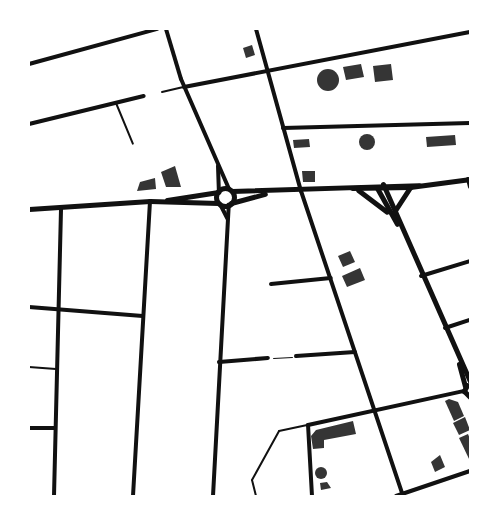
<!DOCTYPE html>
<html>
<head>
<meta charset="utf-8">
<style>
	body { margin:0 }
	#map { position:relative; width:499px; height:525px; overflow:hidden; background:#fff; font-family:"Archivo Narrow",sans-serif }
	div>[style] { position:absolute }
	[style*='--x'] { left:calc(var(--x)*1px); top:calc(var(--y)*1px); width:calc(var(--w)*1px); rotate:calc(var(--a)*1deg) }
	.building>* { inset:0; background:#353535 }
	.round { border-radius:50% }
	.path>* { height:1px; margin:-0.5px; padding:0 0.5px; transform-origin:0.5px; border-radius:0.5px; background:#111 }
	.service>* { height:2px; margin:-1px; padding:0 1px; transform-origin:1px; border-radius:1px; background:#111 }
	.minor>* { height:4px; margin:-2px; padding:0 2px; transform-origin:2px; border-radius:2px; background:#111 }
	.tertiary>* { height:5px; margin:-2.5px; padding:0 2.5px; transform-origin:2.5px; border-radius:2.5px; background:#111 }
	.tertiary>.ring { margin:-2.5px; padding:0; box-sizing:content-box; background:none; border:5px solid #111; border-radius:50% }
	span { translate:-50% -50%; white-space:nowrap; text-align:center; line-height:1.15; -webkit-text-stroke:5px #fff; paint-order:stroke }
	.frame { position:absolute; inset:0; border:30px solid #fff; pointer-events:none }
</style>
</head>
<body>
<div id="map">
	<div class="building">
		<i style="clip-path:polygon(252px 45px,255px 55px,246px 58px,243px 48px)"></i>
		<i style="clip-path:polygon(361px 64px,364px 77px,346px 80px,343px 67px)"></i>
		<i style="clip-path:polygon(391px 64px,393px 80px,375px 82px,373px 66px)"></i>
		<i class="round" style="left:317px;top:69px;width:22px;height:22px"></i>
		<i class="round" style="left:359px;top:134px;width:16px;height:16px"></i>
		<i style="clip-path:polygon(455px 135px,456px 145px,427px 147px,426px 137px)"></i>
		<i style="clip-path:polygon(309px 139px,310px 147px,294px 148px,293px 140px)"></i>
		<i style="clip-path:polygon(175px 166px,181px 187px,166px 187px,161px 172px)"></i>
		<i style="clip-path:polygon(302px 171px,315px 171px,315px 182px,303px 182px)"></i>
		<i style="clip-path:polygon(155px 178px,156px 189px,137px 191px,140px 182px)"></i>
		<i style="clip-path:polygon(350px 251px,355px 262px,343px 267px,338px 256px)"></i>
		<i style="clip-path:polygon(360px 268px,365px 280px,347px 287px,342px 276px)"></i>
		<i style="clip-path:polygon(449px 399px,458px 402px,464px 416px,454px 421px,445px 401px)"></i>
		<i style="clip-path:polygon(465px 417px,470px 430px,459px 435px,453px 423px)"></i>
		<i style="clip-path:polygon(353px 421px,356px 434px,324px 440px,324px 448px,313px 449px,311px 436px,316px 430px)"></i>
		<i style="clip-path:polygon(468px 434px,470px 439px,470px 461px,459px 438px)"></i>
		<i style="clip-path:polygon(440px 455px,445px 467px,435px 472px,431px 462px)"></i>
		<i class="round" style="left:315px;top:467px;width:12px;height:12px"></i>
		<i style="clip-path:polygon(327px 482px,331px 488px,321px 490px,320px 483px)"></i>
	</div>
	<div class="path">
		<i style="--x:273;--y:358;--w:19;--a:-3"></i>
	</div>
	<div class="service">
		<i style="--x:162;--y:92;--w:23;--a:-13"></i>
		<i style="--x:116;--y:103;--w:44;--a:67.5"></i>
		<i style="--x:29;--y:367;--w:27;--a:4"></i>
		<i style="--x:256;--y:496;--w:16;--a:-104"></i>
		<i style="--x:252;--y:480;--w:56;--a:-61.1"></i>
		<i style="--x:279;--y:431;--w:30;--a:-12"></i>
	</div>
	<div class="minor">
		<i style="--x:166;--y:29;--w:52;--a:73.3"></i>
		<i style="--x:181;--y:79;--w:120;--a:66.4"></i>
		<i style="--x:256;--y:29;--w:168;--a:74.5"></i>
		<i style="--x:301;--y:191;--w:322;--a:71.5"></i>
		<i style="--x:29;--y:64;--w:133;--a:-15.3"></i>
		<i style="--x:184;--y:87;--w:291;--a:-10.9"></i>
		<i style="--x:29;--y:124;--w:118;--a:-13.7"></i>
		<i style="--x:283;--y:128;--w:187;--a:-1.5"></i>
		<i style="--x:218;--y:166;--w:24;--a:88"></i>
		<i style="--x:468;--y:179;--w:8;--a:76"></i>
		<i style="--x:220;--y:204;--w:16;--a:63"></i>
		<i style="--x:421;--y:276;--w:51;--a:-17"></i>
		<i style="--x:271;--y:284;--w:60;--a:-5.7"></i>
		<i style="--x:29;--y:307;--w:114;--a:4.5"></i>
		<i style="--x:445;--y:328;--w:26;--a:-18"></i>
		<i style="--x:296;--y:356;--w:59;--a:-3.9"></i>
		<i style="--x:219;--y:362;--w:49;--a:-4.7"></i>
		<i style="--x:29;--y:428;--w:26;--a:0"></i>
		<i style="--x:54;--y:496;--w:289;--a:-88.6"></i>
		<i style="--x:133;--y:496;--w:295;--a:-86.7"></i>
		<i style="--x:213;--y:496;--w:292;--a:-86.9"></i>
		<i style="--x:312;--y:496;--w:71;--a:-93.2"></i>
		<i style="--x:308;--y:425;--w:160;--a:-12.3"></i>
		<i style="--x:396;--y:496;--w:78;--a:-18.7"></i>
	</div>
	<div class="tertiary">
		<i style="--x:383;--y:184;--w:215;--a:66.2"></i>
		<i style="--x:352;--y:188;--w:58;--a:-1"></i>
		<i style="--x:410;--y:187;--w:61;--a:-7.6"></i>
		<i style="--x:377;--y:188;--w:41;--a:60.9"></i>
		<i class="ring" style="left:216px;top:188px;width:13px;height:13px"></i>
		<i style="--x:358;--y:190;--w:36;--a:37"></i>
		<i style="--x:232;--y:191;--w:187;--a:-1.8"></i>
		<i style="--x:167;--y:200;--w:52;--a:-8.9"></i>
		<i style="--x:231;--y:203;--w:35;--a:-15"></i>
		<i style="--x:29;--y:209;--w:121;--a:-3.8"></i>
		<i style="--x:150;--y:201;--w:68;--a:1.7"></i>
		<i style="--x:394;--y:212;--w:30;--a:-57"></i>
		<i style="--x:459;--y:364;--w:23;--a:75"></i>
		<i style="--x:467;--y:385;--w:7;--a:117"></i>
		<i style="--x:464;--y:391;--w:8;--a:45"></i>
	</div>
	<div class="frame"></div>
</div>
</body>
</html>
